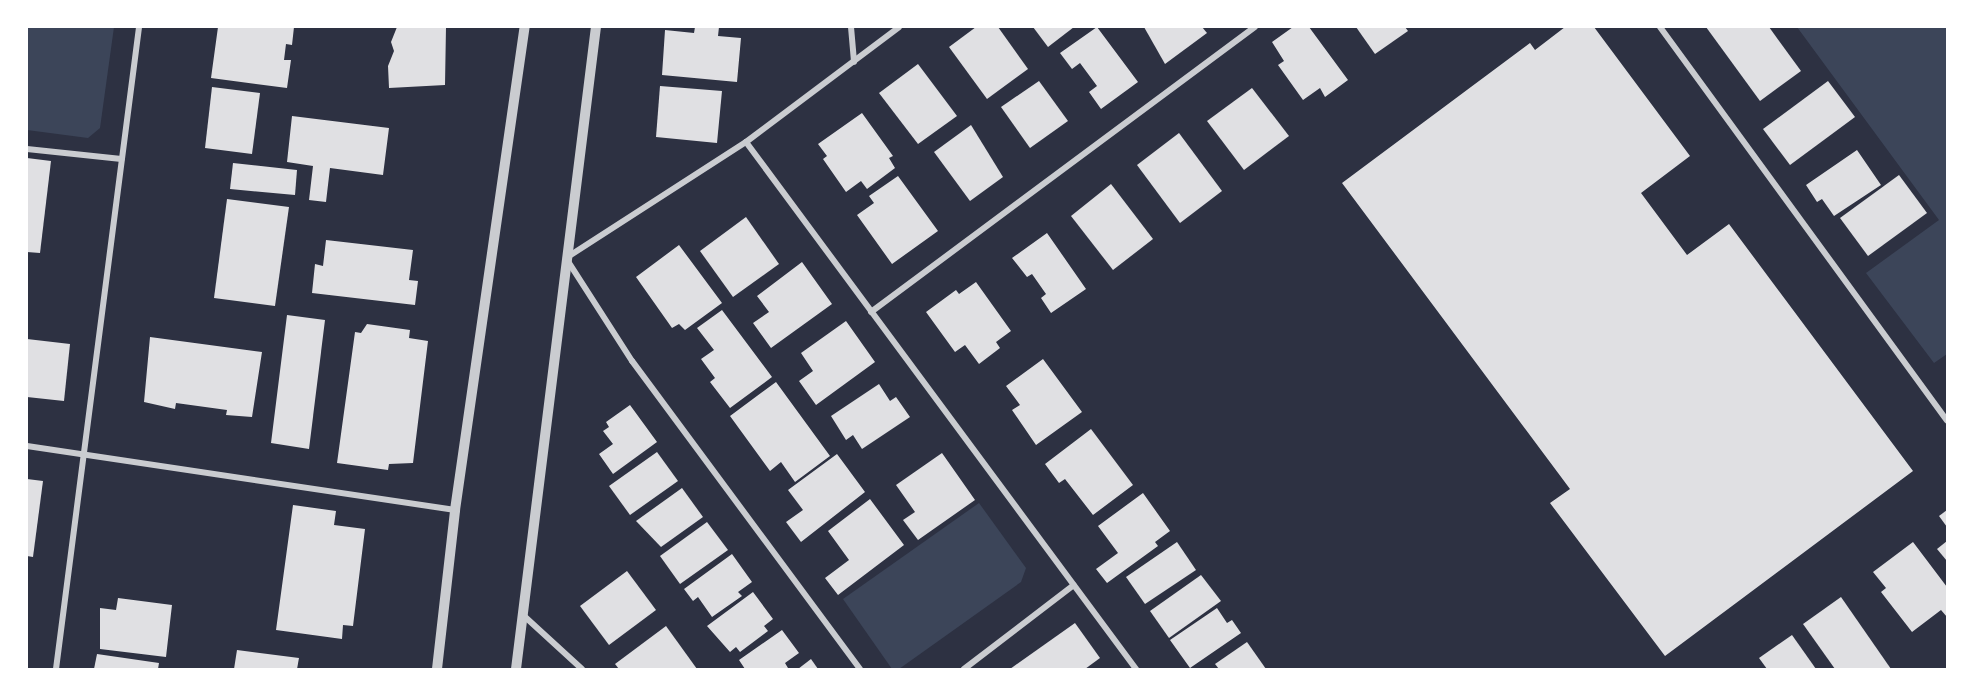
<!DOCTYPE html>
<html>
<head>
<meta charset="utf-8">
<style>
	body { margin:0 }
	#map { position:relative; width:1974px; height:696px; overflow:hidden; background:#2d3142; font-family:Overpass,sans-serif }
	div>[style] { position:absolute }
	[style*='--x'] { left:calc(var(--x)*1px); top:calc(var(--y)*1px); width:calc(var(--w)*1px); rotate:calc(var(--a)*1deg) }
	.green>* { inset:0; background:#3c4559 }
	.building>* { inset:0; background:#e0e0e3 }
	.minor>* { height:6px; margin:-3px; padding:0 3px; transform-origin:3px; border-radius:3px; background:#caccd0 }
	.tertiary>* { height:10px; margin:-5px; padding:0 5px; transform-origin:5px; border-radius:5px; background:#caccd0 }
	span { translate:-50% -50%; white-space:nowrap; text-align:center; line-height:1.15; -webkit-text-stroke:4.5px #fff; paint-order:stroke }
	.frame { position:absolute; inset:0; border:28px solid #fff; pointer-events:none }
</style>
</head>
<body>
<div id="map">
	<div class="green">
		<i style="clip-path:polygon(27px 27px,114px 27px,100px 128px,88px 138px,27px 130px)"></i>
		<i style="clip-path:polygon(1797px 27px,1947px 27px,1947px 354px,1934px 363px,1866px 273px,1939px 220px)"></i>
		<i style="clip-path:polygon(979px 503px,1026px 568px,1021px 582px,899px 669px,892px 669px,843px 599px)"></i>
	</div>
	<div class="building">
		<i style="clip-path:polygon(218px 27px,294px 27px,292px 45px,286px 44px,284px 60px,291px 60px,287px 88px,211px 78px)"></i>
		<i style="clip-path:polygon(397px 27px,446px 27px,445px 85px,389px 88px,388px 66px,394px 51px,391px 42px)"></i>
		<i style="clip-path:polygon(695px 27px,719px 27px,718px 36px,741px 38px,737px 82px,662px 75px,665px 30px,694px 33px)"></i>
		<i style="clip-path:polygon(976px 27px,998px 27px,1028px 69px,987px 99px,949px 47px)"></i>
		<i style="clip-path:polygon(1033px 27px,1074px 27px,1048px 47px)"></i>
		<i style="clip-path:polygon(1097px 27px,1138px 82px,1101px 109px,1089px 92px,1097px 86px,1080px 63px,1072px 69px,1060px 53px)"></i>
		<i style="clip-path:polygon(1144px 27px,1202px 27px,1207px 33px,1165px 64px)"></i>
		<i style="clip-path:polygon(1293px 27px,1309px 27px,1348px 80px,1325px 97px,1320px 88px,1303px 100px,1278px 65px,1284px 61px,1272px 42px)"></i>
		<i style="clip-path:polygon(1356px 27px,1405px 27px,1408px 31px,1375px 54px)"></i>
		<i style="clip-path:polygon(1565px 27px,1594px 27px,1690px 156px,1641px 193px,1687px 255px,1729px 224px,1913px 471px,1665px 656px,1550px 503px,1570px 489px,1342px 183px,1530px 43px,1535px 50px)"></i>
		<i style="clip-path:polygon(1706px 27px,1769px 27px,1801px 71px,1760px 101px)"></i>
		<i style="clip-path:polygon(918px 64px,957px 116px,918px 144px,879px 93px)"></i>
		<i style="clip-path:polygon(1039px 81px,1068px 121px,1030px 148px,1001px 107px)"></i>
		<i style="clip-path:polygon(1828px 81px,1855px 117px,1790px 165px,1763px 129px)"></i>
		<i style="clip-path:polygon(660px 86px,722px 91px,717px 143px,656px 137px)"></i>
		<i style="clip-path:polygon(212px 87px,260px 93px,252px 154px,205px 148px)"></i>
		<i style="clip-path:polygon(1252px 88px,1289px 136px,1244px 170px,1207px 121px)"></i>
		<i style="clip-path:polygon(862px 113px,893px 156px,889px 158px,895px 168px,867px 189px,861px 181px,846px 192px,823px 159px,827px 156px,818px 144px)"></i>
		<i style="clip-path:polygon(292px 116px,389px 128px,383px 175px,330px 168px,326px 202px,309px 200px,313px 166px,287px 162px)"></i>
		<i style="clip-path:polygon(971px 125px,1003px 177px,970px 201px,934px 152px)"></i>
		<i style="clip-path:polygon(1179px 133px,1222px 191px,1180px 223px,1137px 165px)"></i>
		<i style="clip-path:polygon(1857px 150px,1881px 185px,1834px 216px,1822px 199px,1817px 202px,1806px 185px)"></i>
		<i style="clip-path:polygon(27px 158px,51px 161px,40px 253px,27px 252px)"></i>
		<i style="clip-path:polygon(233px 163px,297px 170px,295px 195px,230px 189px)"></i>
		<i style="clip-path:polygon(1899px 175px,1927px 213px,1868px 256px,1840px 218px)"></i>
		<i style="clip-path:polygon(898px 176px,938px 231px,892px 264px,857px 215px,874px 203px,869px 196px)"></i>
		<i style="clip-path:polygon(1111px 184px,1153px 239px,1113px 270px,1071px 216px)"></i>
		<i style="clip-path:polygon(227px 199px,289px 207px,275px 306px,214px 298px)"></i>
		<i style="clip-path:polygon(746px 217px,779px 264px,733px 297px,700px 251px)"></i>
		<i style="clip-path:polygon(1047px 233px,1086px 289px,1051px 313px,1041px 298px,1046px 294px,1032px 274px,1027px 277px,1012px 258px)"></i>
		<i style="clip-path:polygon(326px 240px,413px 250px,409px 280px,418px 281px,415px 305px,312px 293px,315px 264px,323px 266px)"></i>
		<i style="clip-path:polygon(679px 245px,722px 303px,685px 330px,679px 324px,672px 328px,636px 277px)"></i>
		<i style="clip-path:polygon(802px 262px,832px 304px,771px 348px,753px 323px,769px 312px,757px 296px)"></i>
		<i style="clip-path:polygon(976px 282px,1011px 331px,996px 342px,1000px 348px,979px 364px,965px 345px,955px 352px,926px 312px,956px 290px,959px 294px)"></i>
		<i style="clip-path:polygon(722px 310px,772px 377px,730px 408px,710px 382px,715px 378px,701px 359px,714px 350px,697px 328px)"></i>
		<i style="clip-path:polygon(287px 315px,325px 320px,309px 449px,271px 443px)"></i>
		<i style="clip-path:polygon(846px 321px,875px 362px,816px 405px,799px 381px,813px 371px,801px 353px)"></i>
		<i style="clip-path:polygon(367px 324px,410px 330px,409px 338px,428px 341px,413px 463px,389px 464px,388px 470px,337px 463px,355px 332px,361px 333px)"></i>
		<i style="clip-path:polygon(150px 337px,262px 352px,252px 417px,226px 415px,227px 410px,176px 403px,175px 409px,144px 402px)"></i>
		<i style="clip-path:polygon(27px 339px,70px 344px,64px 401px,27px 397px)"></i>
		<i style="clip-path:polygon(1043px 359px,1082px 412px,1036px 445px,1012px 410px,1020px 405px,1006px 386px)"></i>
		<i style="clip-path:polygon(776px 382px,830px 456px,795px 482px,781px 462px,770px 471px,730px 416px)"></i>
		<i style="clip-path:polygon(879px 384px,890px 401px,896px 397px,910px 417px,862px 449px,853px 435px,846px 440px,831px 416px)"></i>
		<i style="clip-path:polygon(630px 405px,657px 442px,613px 474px,599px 454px,613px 444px,603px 431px,609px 427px,606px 422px)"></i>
		<i style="clip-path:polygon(1091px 429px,1133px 485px,1093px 515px,1065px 479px,1059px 483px,1045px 464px)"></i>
		<i style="clip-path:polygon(657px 452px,678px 481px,630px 515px,609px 486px)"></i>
		<i style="clip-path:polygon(942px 453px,975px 500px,918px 540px,903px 520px,915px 512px,896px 485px)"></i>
		<i style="clip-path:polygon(837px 454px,865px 492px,801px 542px,786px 522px,803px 510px,788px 490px)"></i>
		<i style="clip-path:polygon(27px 479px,43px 481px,33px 557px,27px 556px)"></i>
		<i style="clip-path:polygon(682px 488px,703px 517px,661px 547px,636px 521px)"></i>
		<i style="clip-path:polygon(1143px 493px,1170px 531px,1155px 542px,1158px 546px,1107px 583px,1096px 569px,1118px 553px,1098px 526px)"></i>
		<i style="clip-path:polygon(870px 499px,904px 545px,838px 595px,825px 578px,849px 560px,828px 531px)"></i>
		<i style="clip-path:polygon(293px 505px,336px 511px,334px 525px,365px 529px,353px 626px,343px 625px,342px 639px,276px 630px)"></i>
		<i style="clip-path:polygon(1947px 510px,1947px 527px,1939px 516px)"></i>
		<i style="clip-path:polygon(707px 522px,728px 550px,680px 584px,660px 556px)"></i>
		<i style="clip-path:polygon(1947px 541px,1947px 561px,1937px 549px)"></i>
		<i style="clip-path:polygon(1177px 542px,1196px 570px,1145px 604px,1126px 577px)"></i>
		<i style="clip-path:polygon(1913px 542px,1947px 587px,1947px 617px,1941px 610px,1912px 632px,1881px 592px,1886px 588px,1873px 572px)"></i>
		<i style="clip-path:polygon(732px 554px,752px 582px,738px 592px,742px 596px,712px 617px,698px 597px,693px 601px,684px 589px)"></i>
		<i style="clip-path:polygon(627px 571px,656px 610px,609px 645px,580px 606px)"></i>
		<i style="clip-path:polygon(1201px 575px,1221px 601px,1169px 638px,1150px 611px)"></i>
		<i style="clip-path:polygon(753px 592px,773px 619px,764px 626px,768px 631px,740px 652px,736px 647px,730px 652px,707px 626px)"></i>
		<i style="clip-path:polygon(1841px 597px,1891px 669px,1835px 669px,1803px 624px)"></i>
		<i style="clip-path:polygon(118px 598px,172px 605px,166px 657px,100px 649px,100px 608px,116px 610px)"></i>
		<i style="clip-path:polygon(1217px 608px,1227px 623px,1232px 620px,1241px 633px,1190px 668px,1170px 640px)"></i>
		<i style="clip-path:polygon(1075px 623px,1100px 658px,1085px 669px,1010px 669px)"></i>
		<i style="clip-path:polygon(666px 626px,697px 669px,619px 669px,615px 664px)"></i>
		<i style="clip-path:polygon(782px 630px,799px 653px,785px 663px,788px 668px,745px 669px,739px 660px)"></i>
		<i style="clip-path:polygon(1792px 635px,1816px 669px,1767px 669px,1759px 658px)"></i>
		<i style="clip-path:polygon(1247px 642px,1266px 669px,1219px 669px,1215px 664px)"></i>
		<i style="clip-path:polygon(237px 650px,299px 658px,297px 669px,234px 669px)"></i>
		<i style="clip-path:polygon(97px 654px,159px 663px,158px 669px,94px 669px)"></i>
		<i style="clip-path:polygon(811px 659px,818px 669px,798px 669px)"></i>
	</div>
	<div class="minor">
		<i style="--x:851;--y:27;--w:35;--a:85"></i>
		<i style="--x:1660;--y:27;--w:487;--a:53.9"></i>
		<i style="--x:746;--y:142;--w:656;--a:53.5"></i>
		<i style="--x:27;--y:149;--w:95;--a:6.1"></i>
		<i style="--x:871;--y:312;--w:478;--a:-36.6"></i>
		<i style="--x:27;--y:446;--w:433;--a:8.5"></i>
		<i style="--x:523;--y:615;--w:80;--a:42.5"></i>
		<i style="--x:56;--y:669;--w:647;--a:-82.63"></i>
		<i style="--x:860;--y:669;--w:383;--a:-126.5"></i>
		<i style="--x:632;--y:361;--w:122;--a:-122.7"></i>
		<i style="--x:566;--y:258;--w:214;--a:-32.8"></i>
		<i style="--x:746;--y:142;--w:191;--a:-36.9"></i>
		<i style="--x:964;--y:669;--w:138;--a:-37.4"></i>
	</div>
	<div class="tertiary">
		<i style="--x:437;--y:669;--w:160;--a:-83.5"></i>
		<i style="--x:455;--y:510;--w:488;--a:-81.8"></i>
		<i style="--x:516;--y:669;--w:647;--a:-82.9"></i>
	</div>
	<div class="frame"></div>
</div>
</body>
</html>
